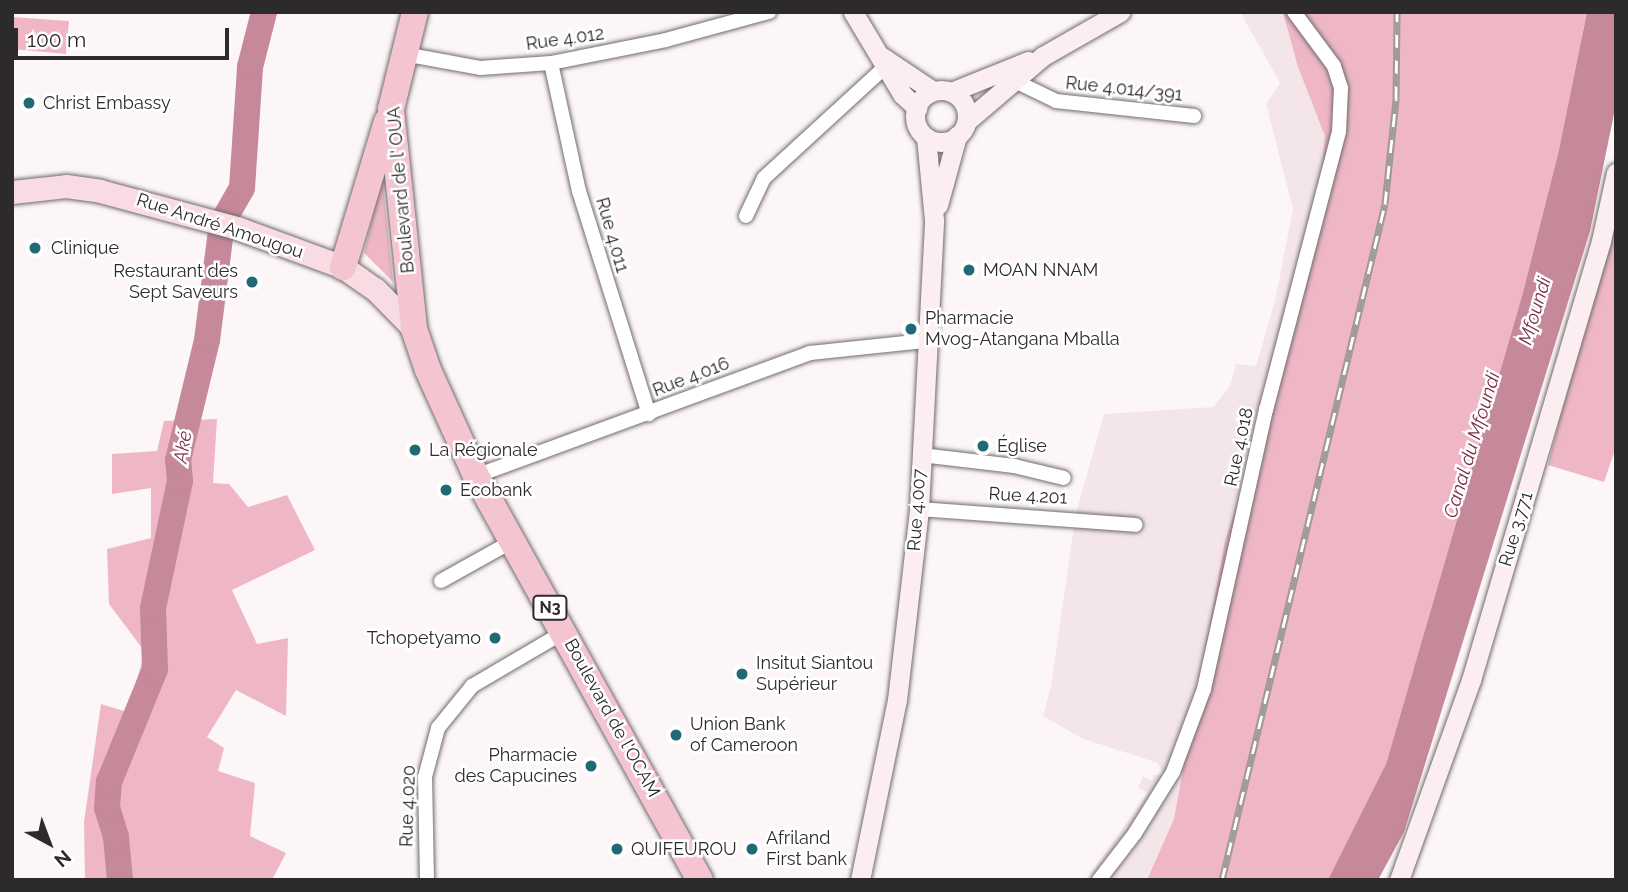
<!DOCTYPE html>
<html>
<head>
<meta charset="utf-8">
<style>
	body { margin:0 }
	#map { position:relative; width:1628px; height:892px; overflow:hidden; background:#fdf6f8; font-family:Raleway,sans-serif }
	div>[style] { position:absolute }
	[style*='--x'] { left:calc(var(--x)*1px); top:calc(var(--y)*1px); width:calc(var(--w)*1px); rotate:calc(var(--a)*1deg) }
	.built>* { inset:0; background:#f4e5e9 }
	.green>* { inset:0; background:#efb7c6 }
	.water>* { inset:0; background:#c5899a }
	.river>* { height:26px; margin:-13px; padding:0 13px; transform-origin:13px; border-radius:13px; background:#c5899a }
	.roads { filter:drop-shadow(0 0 2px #716c6d) drop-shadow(0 0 2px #716c6d) }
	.street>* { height:14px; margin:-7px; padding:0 7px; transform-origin:7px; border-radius:7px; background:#fff }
	.secondary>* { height:19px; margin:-9.5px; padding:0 9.5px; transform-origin:9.5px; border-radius:9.5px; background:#fcedf1 }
	.secondary>.ring { margin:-9.5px; padding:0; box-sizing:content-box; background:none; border:19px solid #fcedf1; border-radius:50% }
	.primary>* { height:23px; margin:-11.5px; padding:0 11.5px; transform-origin:11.5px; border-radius:11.5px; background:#f9dce3 }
	.highway>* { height:26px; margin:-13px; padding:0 13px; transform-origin:13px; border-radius:13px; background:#f5c4d1 }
	.rail>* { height:7px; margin-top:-3.5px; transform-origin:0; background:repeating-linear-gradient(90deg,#fff 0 13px,#9e999a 0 26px); box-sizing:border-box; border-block:2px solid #9e999a }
	.dots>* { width:19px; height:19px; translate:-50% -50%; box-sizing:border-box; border:4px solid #fff; border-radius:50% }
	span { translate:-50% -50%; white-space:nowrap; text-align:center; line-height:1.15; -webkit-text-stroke:5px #fff; paint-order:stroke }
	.shield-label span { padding:2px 5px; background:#fff; border:2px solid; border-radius:5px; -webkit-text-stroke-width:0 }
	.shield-label { font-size:16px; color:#2c2a2a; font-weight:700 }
	.street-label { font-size:18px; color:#2c2a2a }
	.poi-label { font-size:18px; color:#2c2a2a }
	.left { translate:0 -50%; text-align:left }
	.right { translate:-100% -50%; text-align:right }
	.water-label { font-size:19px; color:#7a304a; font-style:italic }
	.frame { position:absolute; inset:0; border:14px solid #2c2a2a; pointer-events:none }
	.north { position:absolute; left:14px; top:808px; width:70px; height:70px; -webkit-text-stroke:5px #fff; paint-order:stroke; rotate:139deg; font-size:19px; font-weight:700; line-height:28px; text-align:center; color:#2c2a2a }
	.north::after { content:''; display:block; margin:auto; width:24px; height:32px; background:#2c2a2a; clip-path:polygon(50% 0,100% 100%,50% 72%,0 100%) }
	.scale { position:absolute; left:14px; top:28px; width:215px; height:32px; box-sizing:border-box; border:4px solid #2c2a2a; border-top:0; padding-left:9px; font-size:21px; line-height:24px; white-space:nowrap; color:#2c2a2a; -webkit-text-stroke:5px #fff; paint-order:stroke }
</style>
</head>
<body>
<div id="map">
	<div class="built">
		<i style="clip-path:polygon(1240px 12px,1325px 12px,1341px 154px,1170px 880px,1086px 880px,1148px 793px,1138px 788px,1143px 776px,1152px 781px,1154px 775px,1163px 775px,1158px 763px,1081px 738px,1043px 716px,1051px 686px,1076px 513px,1104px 414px,1213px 407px,1230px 386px,1236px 364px,1256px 366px,1275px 301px,1293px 209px,1266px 104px,1280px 83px)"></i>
	</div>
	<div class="green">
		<i style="clip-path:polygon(1283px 12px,1587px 12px,1558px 154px,1522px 296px,1386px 764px,1334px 870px,1328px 880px,1147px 880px,1174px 819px,1225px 541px,1293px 335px,1315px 248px,1325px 136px,1298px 67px)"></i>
		<i style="clip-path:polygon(12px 17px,69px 21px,66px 54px,12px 49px)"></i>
		<i style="clip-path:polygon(382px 176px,393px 282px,364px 253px)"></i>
		<i style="clip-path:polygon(1616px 199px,1616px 447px,1604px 482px,1548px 465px)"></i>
		<i style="clip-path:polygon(217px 419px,213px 483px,229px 484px,248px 507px,287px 495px,315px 550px,232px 590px,257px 644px,288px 638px,286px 716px,236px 690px,207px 737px,224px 748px,218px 771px,255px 783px,250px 836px,286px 853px,272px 880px,85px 880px,84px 822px,101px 704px,127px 712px,145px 652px,109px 604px,107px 549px,151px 538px,151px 488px,112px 494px,112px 454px,157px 451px,164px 421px)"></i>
	</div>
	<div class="water">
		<i style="clip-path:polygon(1587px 12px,1616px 12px,1616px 104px,1590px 231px,1404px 832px,1378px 880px,1328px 880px,1386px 764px,1522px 296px,1558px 154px)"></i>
	</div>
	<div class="river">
		<i style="--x:120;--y:880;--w:43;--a:-95.3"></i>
		<i style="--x:116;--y:837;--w:30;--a:-107"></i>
		<i style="--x:107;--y:808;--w:26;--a:-86"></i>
		<i style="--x:109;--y:782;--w:122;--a:-67.8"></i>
		<i style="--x:155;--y:669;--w:61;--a:-91.9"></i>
		<i style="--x:153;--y:608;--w:130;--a:-78"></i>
		<i style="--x:180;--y:481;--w:21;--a:-95"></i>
		<i style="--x:178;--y:460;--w:123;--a:-76.4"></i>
		<i style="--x:207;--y:340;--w:118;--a:-82.7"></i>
		<i style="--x:222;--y:223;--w:40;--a:-60.3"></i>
		<i style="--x:242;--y:188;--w:121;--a:-86.2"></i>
		<i style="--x:250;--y:67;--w:57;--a:-75.7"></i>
	</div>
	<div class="roads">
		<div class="street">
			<i style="--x:404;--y:54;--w:77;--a:10.4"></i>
			<i style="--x:480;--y:68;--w:71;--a:-4"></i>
			<i style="--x:551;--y:63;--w:117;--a:-11.3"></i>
			<i style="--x:666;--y:40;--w:107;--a:-15.2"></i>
			<i style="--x:551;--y:63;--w:131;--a:77.7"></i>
			<i style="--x:579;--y:191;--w:234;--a:72.6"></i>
			<i style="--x:1013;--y:80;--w:48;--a:26"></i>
			<i style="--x:1056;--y:101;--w:139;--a:6.2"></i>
			<i style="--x:746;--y:216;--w:42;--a:-64.7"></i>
			<i style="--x:764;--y:178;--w:164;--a:-42.5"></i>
			<i style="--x:921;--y:455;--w:94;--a:6.7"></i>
			<i style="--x:1014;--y:466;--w:51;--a:13.5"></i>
			<i style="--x:476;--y:476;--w:356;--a:-20.2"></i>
			<i style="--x:810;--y:353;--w:115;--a:-6"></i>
			<i style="--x:919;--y:509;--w:217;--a:4.2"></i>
			<i style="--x:441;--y:581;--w:82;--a:-29.1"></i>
			<i style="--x:427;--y:880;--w:103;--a:-91.1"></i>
			<i style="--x:425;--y:777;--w:51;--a:-75.1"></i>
			<i style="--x:438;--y:728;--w:54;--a:-51"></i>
			<i style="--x:472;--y:686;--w:107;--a:-30.4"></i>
			<i style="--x:1099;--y:880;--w:59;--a:-52.5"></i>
			<i style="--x:1135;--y:833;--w:72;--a:-58.1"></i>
			<i style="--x:1173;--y:772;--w:89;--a:-69.5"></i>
			<i style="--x:1204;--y:689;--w:286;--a:-77.5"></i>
			<i style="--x:1266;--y:410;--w:287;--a:-75.3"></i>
			<i style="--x:1339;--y:132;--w:44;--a:-87.4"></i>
			<i style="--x:1341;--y:88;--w:23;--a:-108"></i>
			<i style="--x:1334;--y:66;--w:67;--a:-126.5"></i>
		</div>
		<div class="secondary">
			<i style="--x:853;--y:12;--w:96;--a:59.1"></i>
			<i style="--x:902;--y:94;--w:21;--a:43"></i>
			<i style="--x:882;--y:57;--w:61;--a:33.7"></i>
			<i class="ring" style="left:915px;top:90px;width:33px;height:33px"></i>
			<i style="--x:951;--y:92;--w:83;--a:-21.9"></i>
			<i style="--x:967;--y:121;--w:100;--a:-40.5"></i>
			<i style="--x:1043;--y:56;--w:89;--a:-29.7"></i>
			<i style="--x:938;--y:205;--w:72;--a:-74.6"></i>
			<i style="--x:860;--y:880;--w:184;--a:-78.4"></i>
			<i style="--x:897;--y:700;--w:192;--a:-83.4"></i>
			<i style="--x:919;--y:509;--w:289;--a:-87"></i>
			<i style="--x:934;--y:220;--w:83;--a:-95.5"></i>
			<i style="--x:1399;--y:880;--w:213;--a:-70.2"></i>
			<i style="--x:1471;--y:680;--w:458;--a:-73.5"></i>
			<i style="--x:1601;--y:241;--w:70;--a:-77.6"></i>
		</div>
		<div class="primary">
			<i style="--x:12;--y:192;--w:54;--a:-6.3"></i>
			<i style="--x:66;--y:186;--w:34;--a:8"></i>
			<i style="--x:100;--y:191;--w:142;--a:15.1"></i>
			<i style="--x:237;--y:228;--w:113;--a:20.2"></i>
			<i style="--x:343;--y:267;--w:39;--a:35"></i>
			<i style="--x:375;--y:289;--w:56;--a:45.7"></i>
		</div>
		<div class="highway">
			<i style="--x:415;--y:12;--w:100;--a:103.9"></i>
			<i style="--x:391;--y:109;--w:221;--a:84"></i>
			<i style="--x:414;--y:329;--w:43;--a:71.1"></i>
			<i style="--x:428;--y:370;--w:116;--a:65.6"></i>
			<i style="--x:476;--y:476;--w:462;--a:61"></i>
			<i style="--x:343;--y:267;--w:152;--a:-73.2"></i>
		</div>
	</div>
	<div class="rail">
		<i style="--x:1222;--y:880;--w:695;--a:-76.44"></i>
		<i style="--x:1385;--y:204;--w:106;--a:-84"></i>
		<i style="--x:1396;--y:99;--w:87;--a:-89.3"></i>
	</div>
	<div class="dots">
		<i style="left:29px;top:103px;background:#216a75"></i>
		<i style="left:35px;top:248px;background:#216a75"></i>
		<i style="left:969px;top:270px;background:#216a75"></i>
		<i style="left:252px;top:282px;background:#216a75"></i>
		<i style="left:911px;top:329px;background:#216a75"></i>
		<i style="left:983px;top:446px;background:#216a75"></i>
		<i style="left:415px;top:450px;background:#216a75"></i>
		<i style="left:446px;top:490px;background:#216a75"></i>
		<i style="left:495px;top:638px;background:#216a75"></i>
		<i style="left:742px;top:674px;background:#216a75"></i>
		<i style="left:676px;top:735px;background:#216a75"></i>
		<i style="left:591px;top:766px;background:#216a75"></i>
		<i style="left:617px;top:849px;background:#216a75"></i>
		<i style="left:752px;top:849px;background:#216a75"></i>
	</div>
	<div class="shield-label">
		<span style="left:550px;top:608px">N3</span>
	</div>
	<div class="street-label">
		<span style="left:565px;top:39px;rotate:-8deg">Rue 4.012</span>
		<span style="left:1124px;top:89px;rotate:6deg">Rue 4.014/391</span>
		<span style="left:401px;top:190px;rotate:-95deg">Boulevard de l' OUA</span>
		<span style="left:220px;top:226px;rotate:18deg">Rue André Amougou</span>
		<span style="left:612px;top:235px;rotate:74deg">Rue 4.011</span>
		<span style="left:691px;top:377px;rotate:-21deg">Rue 4.016</span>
		<span style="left:1239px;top:447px;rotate:-78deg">Rue 4.018</span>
		<span style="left:1028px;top:496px;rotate:3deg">Rue 4.201</span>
		<span style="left:917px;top:510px;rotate:-86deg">Rue 4.007</span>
		<span style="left:1516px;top:529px;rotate:-73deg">Rue 3.771</span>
		<span style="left:612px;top:718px;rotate:61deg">Boulevard de l'OCAM</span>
		<span style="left:408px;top:806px;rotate:-88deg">Rue 4.020</span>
	</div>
	<div class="poi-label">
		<span class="left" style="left:43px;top:103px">Christ Embassy</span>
		<span class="left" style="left:51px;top:248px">Clinique</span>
		<span class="left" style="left:983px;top:270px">MOAN NNAM</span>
		<span class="right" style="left:238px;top:282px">Restaurant des<br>Sept Saveurs</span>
		<span class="left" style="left:925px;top:329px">Pharmacie<br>Mvog-Atangana Mballa</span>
		<span class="left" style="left:997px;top:446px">Église</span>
		<span class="left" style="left:429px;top:450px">La Régionale</span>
		<span class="left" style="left:460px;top:490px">Ecobank</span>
		<span class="right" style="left:481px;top:638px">Tchopetyamo</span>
		<span class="left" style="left:756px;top:674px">Insitut Siantou<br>Supérieur</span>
		<span class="left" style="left:690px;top:735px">Union Bank<br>of Cameroon</span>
		<span class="right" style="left:577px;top:766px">Pharmacie<br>des Capucines</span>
		<span class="left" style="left:766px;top:849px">Afriland<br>First bank</span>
		<span class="left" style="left:631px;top:849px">QUIFEUROU</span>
	</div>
	<div class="water-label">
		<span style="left:1535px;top:311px;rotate:-73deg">Mfoundi</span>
		<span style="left:1472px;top:445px;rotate:-73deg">Canal du Mfoundi</span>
		<span style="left:183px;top:447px;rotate:-81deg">Aké</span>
	</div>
	<div class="frame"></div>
	<div class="north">N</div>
	<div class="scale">100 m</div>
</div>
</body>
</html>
